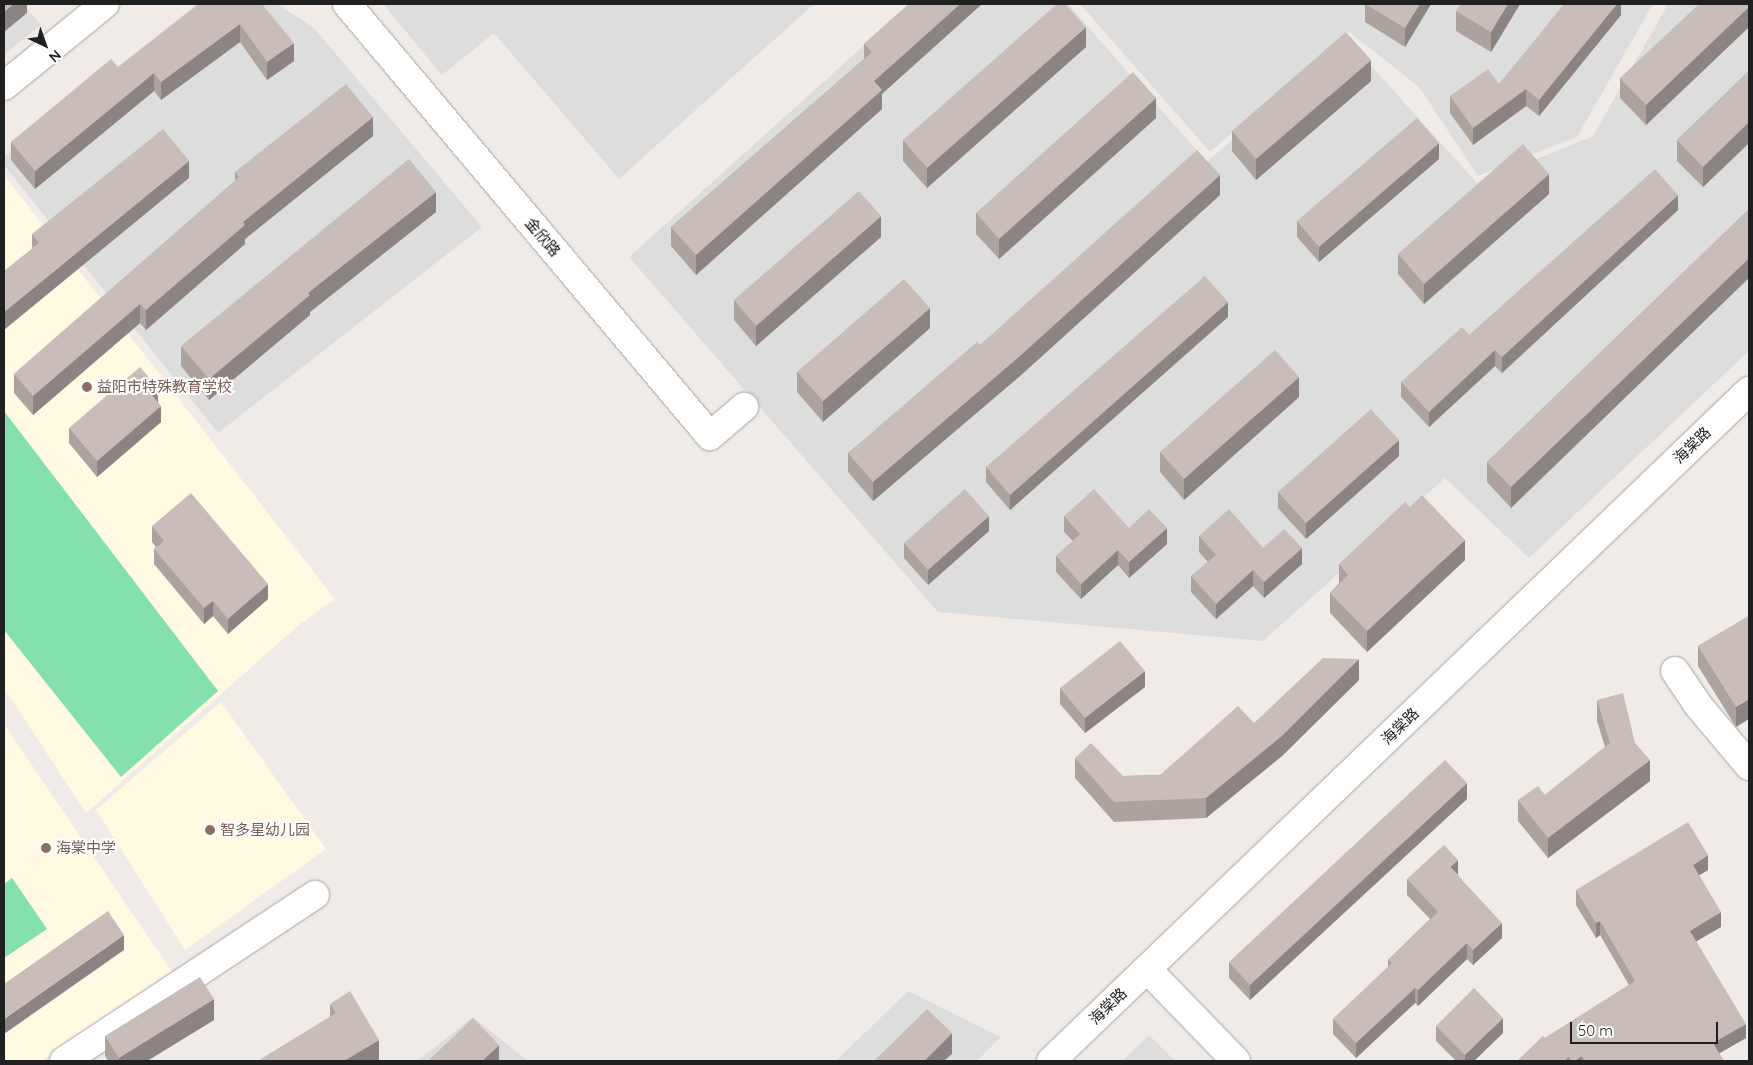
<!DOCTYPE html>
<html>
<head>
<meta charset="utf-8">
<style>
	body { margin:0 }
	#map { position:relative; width:1753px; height:1065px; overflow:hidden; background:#f0ebe6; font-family:Quicksand,"Noto Sans SC",sans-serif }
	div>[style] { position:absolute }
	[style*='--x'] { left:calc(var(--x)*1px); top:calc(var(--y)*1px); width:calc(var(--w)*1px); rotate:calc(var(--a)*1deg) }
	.residential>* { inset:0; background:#dedddd }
	.education>* { inset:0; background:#fffae1 }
	.pitch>* { inset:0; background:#84e0ad }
	.roads { filter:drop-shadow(0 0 1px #a4a4a4) drop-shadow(0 0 1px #a4a4a4) }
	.minor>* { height:28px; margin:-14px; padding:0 14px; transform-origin:14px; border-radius:14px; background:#fff }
	.wall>* { inset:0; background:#aca39f }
	.shaded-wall>* { inset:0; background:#8c8482 }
	.building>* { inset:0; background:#c8bdb9 }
	.dots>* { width:14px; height:14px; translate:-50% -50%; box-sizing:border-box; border:2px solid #fff; border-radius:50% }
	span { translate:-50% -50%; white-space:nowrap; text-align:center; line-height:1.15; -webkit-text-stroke:4px #fff; paint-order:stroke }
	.street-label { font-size:15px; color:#202020 }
	.education-label { font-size:15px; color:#785e54 }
	.left { translate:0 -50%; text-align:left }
	.frame { position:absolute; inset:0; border:5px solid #202020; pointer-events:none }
	.north { position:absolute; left:20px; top:20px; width:50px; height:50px; -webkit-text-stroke:4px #fff; paint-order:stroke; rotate:138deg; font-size:14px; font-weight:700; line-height:20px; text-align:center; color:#202020 }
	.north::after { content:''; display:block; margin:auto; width:18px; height:22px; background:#202020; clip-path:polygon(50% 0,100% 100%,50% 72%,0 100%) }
	.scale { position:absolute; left:1570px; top:1022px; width:148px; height:22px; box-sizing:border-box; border:2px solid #202020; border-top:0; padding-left:6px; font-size:15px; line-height:18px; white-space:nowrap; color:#202020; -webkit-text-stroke:4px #fff; paint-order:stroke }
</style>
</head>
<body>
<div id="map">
	<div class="residential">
		<i style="clip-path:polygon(4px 4px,23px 4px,41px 25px,4px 55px)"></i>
		<i style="clip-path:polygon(197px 4px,277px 4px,314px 28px,482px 227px,218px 433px,4px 165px,4px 157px)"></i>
		<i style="clip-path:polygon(383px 4px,814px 4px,619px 179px,494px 33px,442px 75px)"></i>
		<i style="clip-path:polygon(910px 4px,1068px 4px,1207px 162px,1346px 38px,1477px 183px,1593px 136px,1668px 4px,1749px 4px,1749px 351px,1529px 558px,1445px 478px,1263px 641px,938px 612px,629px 257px)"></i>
		<i style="clip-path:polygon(1080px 4px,1653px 4px,1577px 137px,1478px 176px,1419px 87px,1348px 31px,1210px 152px)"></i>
		<i style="clip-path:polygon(908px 991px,1001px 1037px,977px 1061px,836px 1061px)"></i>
		<i style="clip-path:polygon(473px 1017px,528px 1061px,417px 1061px)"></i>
		<i style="clip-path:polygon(1149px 1035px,1175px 1061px,1122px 1061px)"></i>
	</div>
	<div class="education">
		<i style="clip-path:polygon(4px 175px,335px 599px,299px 625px,86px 813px,4px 688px)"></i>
		<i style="clip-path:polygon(221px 702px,326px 849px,185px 950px,96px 810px)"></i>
		<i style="clip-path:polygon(4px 724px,172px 972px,41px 1061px,4px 1061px)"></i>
	</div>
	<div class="pitch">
		<i style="clip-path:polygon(4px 411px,218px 691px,121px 777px,4px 630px)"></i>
		<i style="clip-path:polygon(12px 878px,47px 929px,4px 958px,4px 884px)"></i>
	</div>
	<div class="roads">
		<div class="minor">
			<i style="--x:347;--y:4;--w:564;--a:49.96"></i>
			<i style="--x:710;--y:436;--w:45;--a:-40.5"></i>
			<i style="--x:4;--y:86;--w:130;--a:-39.1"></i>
			<i style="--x:1675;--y:671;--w:40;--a:56"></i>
			<i style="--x:1697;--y:704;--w:81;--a:50"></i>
			<i style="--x:1147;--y:969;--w:128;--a:45.9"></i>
			<i style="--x:64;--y:1061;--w:301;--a:-33.5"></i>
			<i style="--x:1051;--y:1061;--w:968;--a:-43.83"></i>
		</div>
	</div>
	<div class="wall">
		<i style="clip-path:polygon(262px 4px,294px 61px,267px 80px,240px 42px,161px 100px,154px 91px,35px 189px,11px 160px,11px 142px,118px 67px)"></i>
		<i style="clip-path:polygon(909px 4px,882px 94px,882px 109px,696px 275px,671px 246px,671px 227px,864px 59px,864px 44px)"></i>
		<i style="clip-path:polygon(1365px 4px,1431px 4px,1405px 47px,1365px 22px)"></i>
		<i style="clip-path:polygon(1520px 4px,1491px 52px,1456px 31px,1456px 11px)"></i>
		<i style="clip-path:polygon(1621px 4px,1621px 15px,1539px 116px,1526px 106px,1473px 145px,1450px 113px,1450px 96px,1499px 84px)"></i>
		<i style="clip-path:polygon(1749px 4px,1749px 27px,1646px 125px,1620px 98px,1620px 78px)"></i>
		<i style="clip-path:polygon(1086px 47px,927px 188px,903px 161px,903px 140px)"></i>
		<i style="clip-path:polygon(1749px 71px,1749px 143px,1703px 187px,1677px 161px,1677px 140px)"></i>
		<i style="clip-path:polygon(1371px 81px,1256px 180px,1232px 151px,1232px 131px)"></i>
		<i style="clip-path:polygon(1156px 118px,999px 259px,976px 234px,976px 213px)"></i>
		<i style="clip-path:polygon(373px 136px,245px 239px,245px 244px,146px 330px,140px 323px,33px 415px,14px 393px,14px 374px,235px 181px,235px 172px)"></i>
		<i style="clip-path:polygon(1439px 159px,1319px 262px,1297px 237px,1297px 221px)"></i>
		<i style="clip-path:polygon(189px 178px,32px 248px,32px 234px)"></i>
		<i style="clip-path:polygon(1549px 194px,1424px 304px,1398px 274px,1398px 254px)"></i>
		<i style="clip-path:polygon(1220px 195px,1020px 376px,873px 501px,848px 472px,848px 453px,980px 345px)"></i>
		<i style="clip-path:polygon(1749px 209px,1511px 508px,1487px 482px,1487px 462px)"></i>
		<i style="clip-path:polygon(1678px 210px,1502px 373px,1495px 366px,1429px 427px,1401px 397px,1401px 382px,1469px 335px)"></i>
		<i style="clip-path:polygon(436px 212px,310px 312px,310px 315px,209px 400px,181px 366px,181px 346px)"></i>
		<i style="clip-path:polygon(881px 237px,756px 346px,734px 320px,734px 300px)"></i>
		<i style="clip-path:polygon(1228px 317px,1010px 510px,986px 482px,986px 467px)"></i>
		<i style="clip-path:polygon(930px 328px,823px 422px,797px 392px,797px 372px)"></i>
		<i style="clip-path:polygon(1299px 397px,1184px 500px,1160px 472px,1160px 452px)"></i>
		<i style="clip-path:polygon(158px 403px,161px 422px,97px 477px,69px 443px,69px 428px)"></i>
		<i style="clip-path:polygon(1399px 456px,1306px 539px,1278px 508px,1278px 492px)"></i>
		<i style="clip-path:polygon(1064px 516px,1129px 528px,1167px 544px,1129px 578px,1118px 565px,1081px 599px,1056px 572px,1056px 556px,1073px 541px,1064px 532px)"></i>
		<i style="clip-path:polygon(152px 526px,268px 599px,228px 634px,213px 616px,204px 624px,154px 564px,154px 549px,156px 547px,152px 542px)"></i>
		<i style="clip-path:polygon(989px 531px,928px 585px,904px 558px,904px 543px)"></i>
		<i style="clip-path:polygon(1199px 536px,1263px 548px,1302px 564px,1264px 598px,1253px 586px,1216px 619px,1191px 592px,1191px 576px,1208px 562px,1199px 552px)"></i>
		<i style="clip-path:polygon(1465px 560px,1367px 652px,1330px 613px,1330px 593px,1339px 583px,1339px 564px)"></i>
		<i style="clip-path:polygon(1749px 616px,1736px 727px,1698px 666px,1698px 646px)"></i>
		<i style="clip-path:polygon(1359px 680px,1282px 756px,1206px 818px,1114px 822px,1075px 778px,1075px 758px,1123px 776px,1160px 775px,1254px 723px)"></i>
		<i style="clip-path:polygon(1145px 687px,1085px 733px,1060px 704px,1060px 688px)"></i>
		<i style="clip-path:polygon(1597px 700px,1650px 781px,1548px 858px,1518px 821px,1518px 800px,1545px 795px,1605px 747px,1597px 721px)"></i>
		<i style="clip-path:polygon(1467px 799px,1250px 1000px,1229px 978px,1229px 962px)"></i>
		<i style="clip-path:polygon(1708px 870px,1699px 875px,1721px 927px,1696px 941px,1746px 1038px,1719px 1053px,1724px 1061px,1517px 1061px,1545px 1038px,1629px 985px,1600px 935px,1596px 938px,1576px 905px,1576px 890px)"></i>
		<i style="clip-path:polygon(1458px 875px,1502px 938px,1473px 965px,1467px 959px,1418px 1006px,1415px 1003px,1356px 1058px,1333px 1034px,1333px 1019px,1388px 967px,1388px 960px,1430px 919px,1407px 895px,1407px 879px)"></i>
		<i style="clip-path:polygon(330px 1004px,379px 1060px,377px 1061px,258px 1061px,330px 1017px)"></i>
		<i style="clip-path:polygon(214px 1020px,147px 1061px,108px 1061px,105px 1056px,105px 1036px)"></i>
		<i style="clip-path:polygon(1436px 1026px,1503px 1033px,1474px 1061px,1456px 1061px,1436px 1041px)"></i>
	</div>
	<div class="shaded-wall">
		<i style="clip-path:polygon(13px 4px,27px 4px,27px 13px,4px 32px,4px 12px)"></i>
		<i style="clip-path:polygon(960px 4px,982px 4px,882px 94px,882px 109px,696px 275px,696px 255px,874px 81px)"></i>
		<i style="clip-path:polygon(1420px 4px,1431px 4px,1405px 47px,1405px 28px)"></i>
		<i style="clip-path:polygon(1508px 4px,1520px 4px,1491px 52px,1491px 32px)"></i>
		<i style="clip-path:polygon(1617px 4px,1621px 4px,1621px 15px,1539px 116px,1539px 100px)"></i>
		<i style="clip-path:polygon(1749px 7px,1749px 27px,1646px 125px,1646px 105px)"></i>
		<i style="clip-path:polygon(240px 24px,240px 42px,161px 100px,161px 82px)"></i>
		<i style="clip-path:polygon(1086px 27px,1086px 47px,927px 188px,927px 168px)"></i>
		<i style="clip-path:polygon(294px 43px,294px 61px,267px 80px,267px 62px)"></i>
		<i style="clip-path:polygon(1371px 60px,1371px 81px,1256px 180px,1256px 159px)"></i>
		<i style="clip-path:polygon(154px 73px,154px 91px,35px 189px,35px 171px)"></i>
		<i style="clip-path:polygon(1526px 89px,1526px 106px,1473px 145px,1473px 128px)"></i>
		<i style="clip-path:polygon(1156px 98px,1156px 118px,999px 259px,999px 239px)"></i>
		<i style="clip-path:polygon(373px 117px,373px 136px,245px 239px,245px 244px,146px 330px,146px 310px,243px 222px)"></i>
		<i style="clip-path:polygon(1749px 122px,1749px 143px,1703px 187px,1703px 167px)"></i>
		<i style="clip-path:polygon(1439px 143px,1439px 159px,1319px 262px,1319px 247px)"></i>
		<i style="clip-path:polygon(189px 161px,189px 178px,4px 330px,4px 312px)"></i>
		<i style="clip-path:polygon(1549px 174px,1549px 194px,1424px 304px,1424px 284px)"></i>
		<i style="clip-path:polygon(1220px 175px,1220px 195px,1020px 376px,873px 501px,873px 482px)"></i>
		<i style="clip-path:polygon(436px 192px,436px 212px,310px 312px,310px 315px,209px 400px,209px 379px,308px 293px)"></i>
		<i style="clip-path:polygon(1678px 195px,1678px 210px,1502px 373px,1502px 357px)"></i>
		<i style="clip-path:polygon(881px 216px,881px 237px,756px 346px,756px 326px)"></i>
		<i style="clip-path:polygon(1749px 258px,1749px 278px,1511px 508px,1511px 487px)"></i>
		<i style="clip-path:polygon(1228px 302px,1228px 317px,1010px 510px,1010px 495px)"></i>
		<i style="clip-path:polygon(140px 304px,140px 323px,33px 415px,33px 396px)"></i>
		<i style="clip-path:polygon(930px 308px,930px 328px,823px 422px,823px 401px)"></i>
		<i style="clip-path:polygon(1495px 350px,1495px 366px,1429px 427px,1429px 412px)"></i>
		<i style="clip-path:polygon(1299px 377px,1299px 397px,1184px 500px,1184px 479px)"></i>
		<i style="clip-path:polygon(158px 388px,158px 403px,151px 394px)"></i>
		<i style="clip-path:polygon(161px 406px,161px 422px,97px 477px,97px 461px)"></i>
		<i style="clip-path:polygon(1399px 440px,1399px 456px,1306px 539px,1306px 523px)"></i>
		<i style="clip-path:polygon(989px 516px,989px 531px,928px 585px,928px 570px)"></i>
		<i style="clip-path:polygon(1167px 528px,1167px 544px,1129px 578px,1129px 562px)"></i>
		<i style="clip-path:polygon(1465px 540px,1465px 560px,1367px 652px,1367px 631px)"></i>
		<i style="clip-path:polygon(1302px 548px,1302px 564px,1264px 598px,1264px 582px)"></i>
		<i style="clip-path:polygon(1118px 550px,1118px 565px,1081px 599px,1081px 584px)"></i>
		<i style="clip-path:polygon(1253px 570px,1253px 586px,1216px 619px,1216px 604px)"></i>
		<i style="clip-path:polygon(268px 584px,268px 599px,228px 634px,228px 619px)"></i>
		<i style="clip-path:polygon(213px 601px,213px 616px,204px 624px,204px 608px)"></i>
		<i style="clip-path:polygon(1359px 659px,1359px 680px,1282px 756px,1206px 818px,1206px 798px)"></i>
		<i style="clip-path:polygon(1145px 671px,1145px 687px,1085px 733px,1085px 718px)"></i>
		<i style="clip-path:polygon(1749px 699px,1749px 719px,1736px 727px,1736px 707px)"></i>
		<i style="clip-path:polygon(1650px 760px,1650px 781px,1548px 858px,1548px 838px)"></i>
		<i style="clip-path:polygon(1467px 783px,1467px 799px,1250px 1000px,1250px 985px)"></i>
		<i style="clip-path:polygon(1708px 855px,1708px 870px,1693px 879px,1693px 865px)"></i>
		<i style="clip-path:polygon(1458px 860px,1458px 875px,1450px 867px)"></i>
		<i style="clip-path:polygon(1721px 912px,1721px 927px,1690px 945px,1690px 931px)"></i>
		<i style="clip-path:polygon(1600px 921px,1600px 935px,1596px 938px,1596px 923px)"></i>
		<i style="clip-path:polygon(1502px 923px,1502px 938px,1473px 965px,1473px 950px)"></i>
		<i style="clip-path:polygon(124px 935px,124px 950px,4px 1034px,4px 1019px)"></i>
		<i style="clip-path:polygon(1467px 943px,1467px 959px,1418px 1006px,1418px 990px)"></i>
		<i style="clip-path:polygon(1415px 988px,1415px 1003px,1356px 1058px,1356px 1043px)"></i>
		<i style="clip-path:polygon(214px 999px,214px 1020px,147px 1061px,119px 1061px,119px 1058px)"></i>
		<i style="clip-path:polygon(1503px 1018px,1503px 1033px,1474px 1061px,1465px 1061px,1465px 1055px)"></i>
		<i style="clip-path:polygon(1746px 1024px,1746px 1038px,1713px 1057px,1713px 1043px)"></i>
		<i style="clip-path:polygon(952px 1033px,952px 1054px,944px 1061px,924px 1061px)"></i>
		<i style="clip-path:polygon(379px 1040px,379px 1060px,377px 1061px,344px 1061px)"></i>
		<i style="clip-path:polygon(499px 1045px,499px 1061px,482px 1061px)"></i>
		<i style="clip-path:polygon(1582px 1056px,1582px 1061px,1575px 1061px)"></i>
		<i style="clip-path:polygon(1569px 1057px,1569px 1061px,1564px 1061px)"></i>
	</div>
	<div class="building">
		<i style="clip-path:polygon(4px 4px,13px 4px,4px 12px)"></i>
		<i style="clip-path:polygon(199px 4px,262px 4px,294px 43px,267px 62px,240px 24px,161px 82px,154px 73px,35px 171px,11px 142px,111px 59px,118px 67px)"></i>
		<i style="clip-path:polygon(909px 4px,960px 4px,874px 81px,882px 90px,696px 255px,671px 227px,872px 52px,864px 44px)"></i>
		<i style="clip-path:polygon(1057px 4px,1065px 4px,1086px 27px,927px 168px,903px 140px)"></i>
		<i style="clip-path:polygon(1365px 4px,1420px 4px,1405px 28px)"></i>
		<i style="clip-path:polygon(1460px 4px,1508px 4px,1491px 32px,1456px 11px)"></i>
		<i style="clip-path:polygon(1564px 4px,1617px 4px,1539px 100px,1526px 89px,1473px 128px,1450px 96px,1488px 69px,1499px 84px)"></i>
		<i style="clip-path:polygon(1699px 4px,1749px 4px,1749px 7px,1646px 105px,1620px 78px)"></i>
		<i style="clip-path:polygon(1346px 32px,1371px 60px,1256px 159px,1232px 131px)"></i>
		<i style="clip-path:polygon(1749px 71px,1749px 122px,1703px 167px,1677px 140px)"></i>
		<i style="clip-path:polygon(1133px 72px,1156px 98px,999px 239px,976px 213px)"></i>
		<i style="clip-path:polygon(346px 84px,373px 117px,243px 222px,245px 225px,146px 310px,140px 304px,33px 396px,14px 374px,239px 177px,235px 172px)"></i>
		<i style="clip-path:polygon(1417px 118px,1439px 143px,1319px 247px,1297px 221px)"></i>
		<i style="clip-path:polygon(163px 129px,189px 161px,4px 312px,4px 271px,39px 243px,32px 234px)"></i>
		<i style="clip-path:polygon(1523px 144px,1549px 174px,1424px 284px,1398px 254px)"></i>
		<i style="clip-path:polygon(1197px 150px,1220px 175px,1020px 356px,873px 482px,848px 453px,977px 342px,980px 345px)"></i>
		<i style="clip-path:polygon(409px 159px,436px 192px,308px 293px,310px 295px,209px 379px,181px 346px)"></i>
		<i style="clip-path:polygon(1655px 169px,1678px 195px,1502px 357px,1495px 350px,1429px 412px,1401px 382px,1462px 327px,1469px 335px)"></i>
		<i style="clip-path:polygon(859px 191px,881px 216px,756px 326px,734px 300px)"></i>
		<i style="clip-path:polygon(1749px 209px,1749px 258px,1511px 487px,1487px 462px)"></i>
		<i style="clip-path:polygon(1205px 276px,1228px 302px,1010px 495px,986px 467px)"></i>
		<i style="clip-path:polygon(904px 279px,930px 308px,823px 401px,797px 372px)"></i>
		<i style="clip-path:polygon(1275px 350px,1299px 377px,1184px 479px,1160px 452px)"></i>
		<i style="clip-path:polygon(140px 367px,158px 388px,151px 394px,161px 406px,97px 461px,69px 428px)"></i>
		<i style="clip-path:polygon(1371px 409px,1399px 440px,1306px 523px,1278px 492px)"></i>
		<i style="clip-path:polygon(965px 489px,989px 516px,928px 570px,904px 543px)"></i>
		<i style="clip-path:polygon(1094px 489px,1129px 528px,1149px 509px,1167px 528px,1129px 562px,1118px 550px,1081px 584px,1056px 556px,1080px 534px,1064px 516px)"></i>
		<i style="clip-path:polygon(191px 493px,268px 584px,228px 619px,213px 601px,204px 608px,154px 549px,164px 541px,152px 526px)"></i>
		<i style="clip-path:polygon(1422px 495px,1465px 540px,1367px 631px,1330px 593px,1348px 575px,1339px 564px,1405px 502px,1410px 507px)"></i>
		<i style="clip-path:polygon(1229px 509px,1263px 548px,1284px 529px,1302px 548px,1264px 582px,1253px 570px,1216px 604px,1191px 576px,1216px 555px,1199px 536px)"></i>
		<i style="clip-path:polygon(1749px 616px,1749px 699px,1736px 707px,1698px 646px)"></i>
		<i style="clip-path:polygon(1120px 641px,1145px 671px,1085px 718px,1060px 688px)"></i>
		<i style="clip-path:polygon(1323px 658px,1359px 659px,1282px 736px,1206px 798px,1114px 802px,1075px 758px,1091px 743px,1123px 776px,1160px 775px,1238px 706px,1254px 723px)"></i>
		<i style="clip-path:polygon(1623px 693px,1635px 743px,1650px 760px,1548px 838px,1518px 800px,1538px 786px,1545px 795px,1610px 743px,1597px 700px)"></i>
		<i style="clip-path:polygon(1445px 760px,1467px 783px,1250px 985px,1229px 962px)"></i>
		<i style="clip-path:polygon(1688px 822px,1708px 855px,1693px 865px,1721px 912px,1690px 931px,1746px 1024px,1713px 1043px,1724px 1061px,1585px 1061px,1582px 1056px,1575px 1061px,1572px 1061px,1569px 1057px,1564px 1061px,1517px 1061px,1543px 1036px,1545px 1038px,1635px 981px,1600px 921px,1596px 923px,1576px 890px)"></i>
		<i style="clip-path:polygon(1444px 845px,1458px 860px,1450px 867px,1502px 923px,1473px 950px,1467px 943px,1418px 990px,1415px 988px,1356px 1043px,1333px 1019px,1392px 963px,1388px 960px,1438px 912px,1407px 879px)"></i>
		<i style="clip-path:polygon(108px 911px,124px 935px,4px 1019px,4px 984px)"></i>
		<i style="clip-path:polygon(200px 977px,214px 999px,119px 1058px,105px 1036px)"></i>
		<i style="clip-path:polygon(1474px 988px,1503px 1018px,1465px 1055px,1436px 1026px)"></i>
		<i style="clip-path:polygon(350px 991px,379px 1040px,344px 1061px,258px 1061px,336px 1013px,330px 1004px)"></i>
		<i style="clip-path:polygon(927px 1009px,952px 1033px,924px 1061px,874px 1061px)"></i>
		<i style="clip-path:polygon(473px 1018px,499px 1045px,482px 1061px,428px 1061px)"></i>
	</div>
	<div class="dots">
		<i style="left:87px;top:387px;background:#8d6e63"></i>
		<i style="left:210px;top:830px;background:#8d6e63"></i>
		<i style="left:46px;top:848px;background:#8d6e63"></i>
	</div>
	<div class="street-label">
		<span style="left:543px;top:237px;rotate:50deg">金欣路</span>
		<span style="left:1692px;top:445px;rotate:-44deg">海棠路</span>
		<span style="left:1400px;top:726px;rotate:-44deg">海棠路</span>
		<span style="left:1108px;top:1006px;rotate:-44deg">海棠路</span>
	</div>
	<div class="education-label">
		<span class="left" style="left:97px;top:387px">益阳市特殊教育学校</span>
		<span class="left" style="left:220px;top:830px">智多星幼儿园</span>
		<span class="left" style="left:56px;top:848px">海棠中学</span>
	</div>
	<div class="frame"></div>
	<div class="north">N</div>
	<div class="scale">50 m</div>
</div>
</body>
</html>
